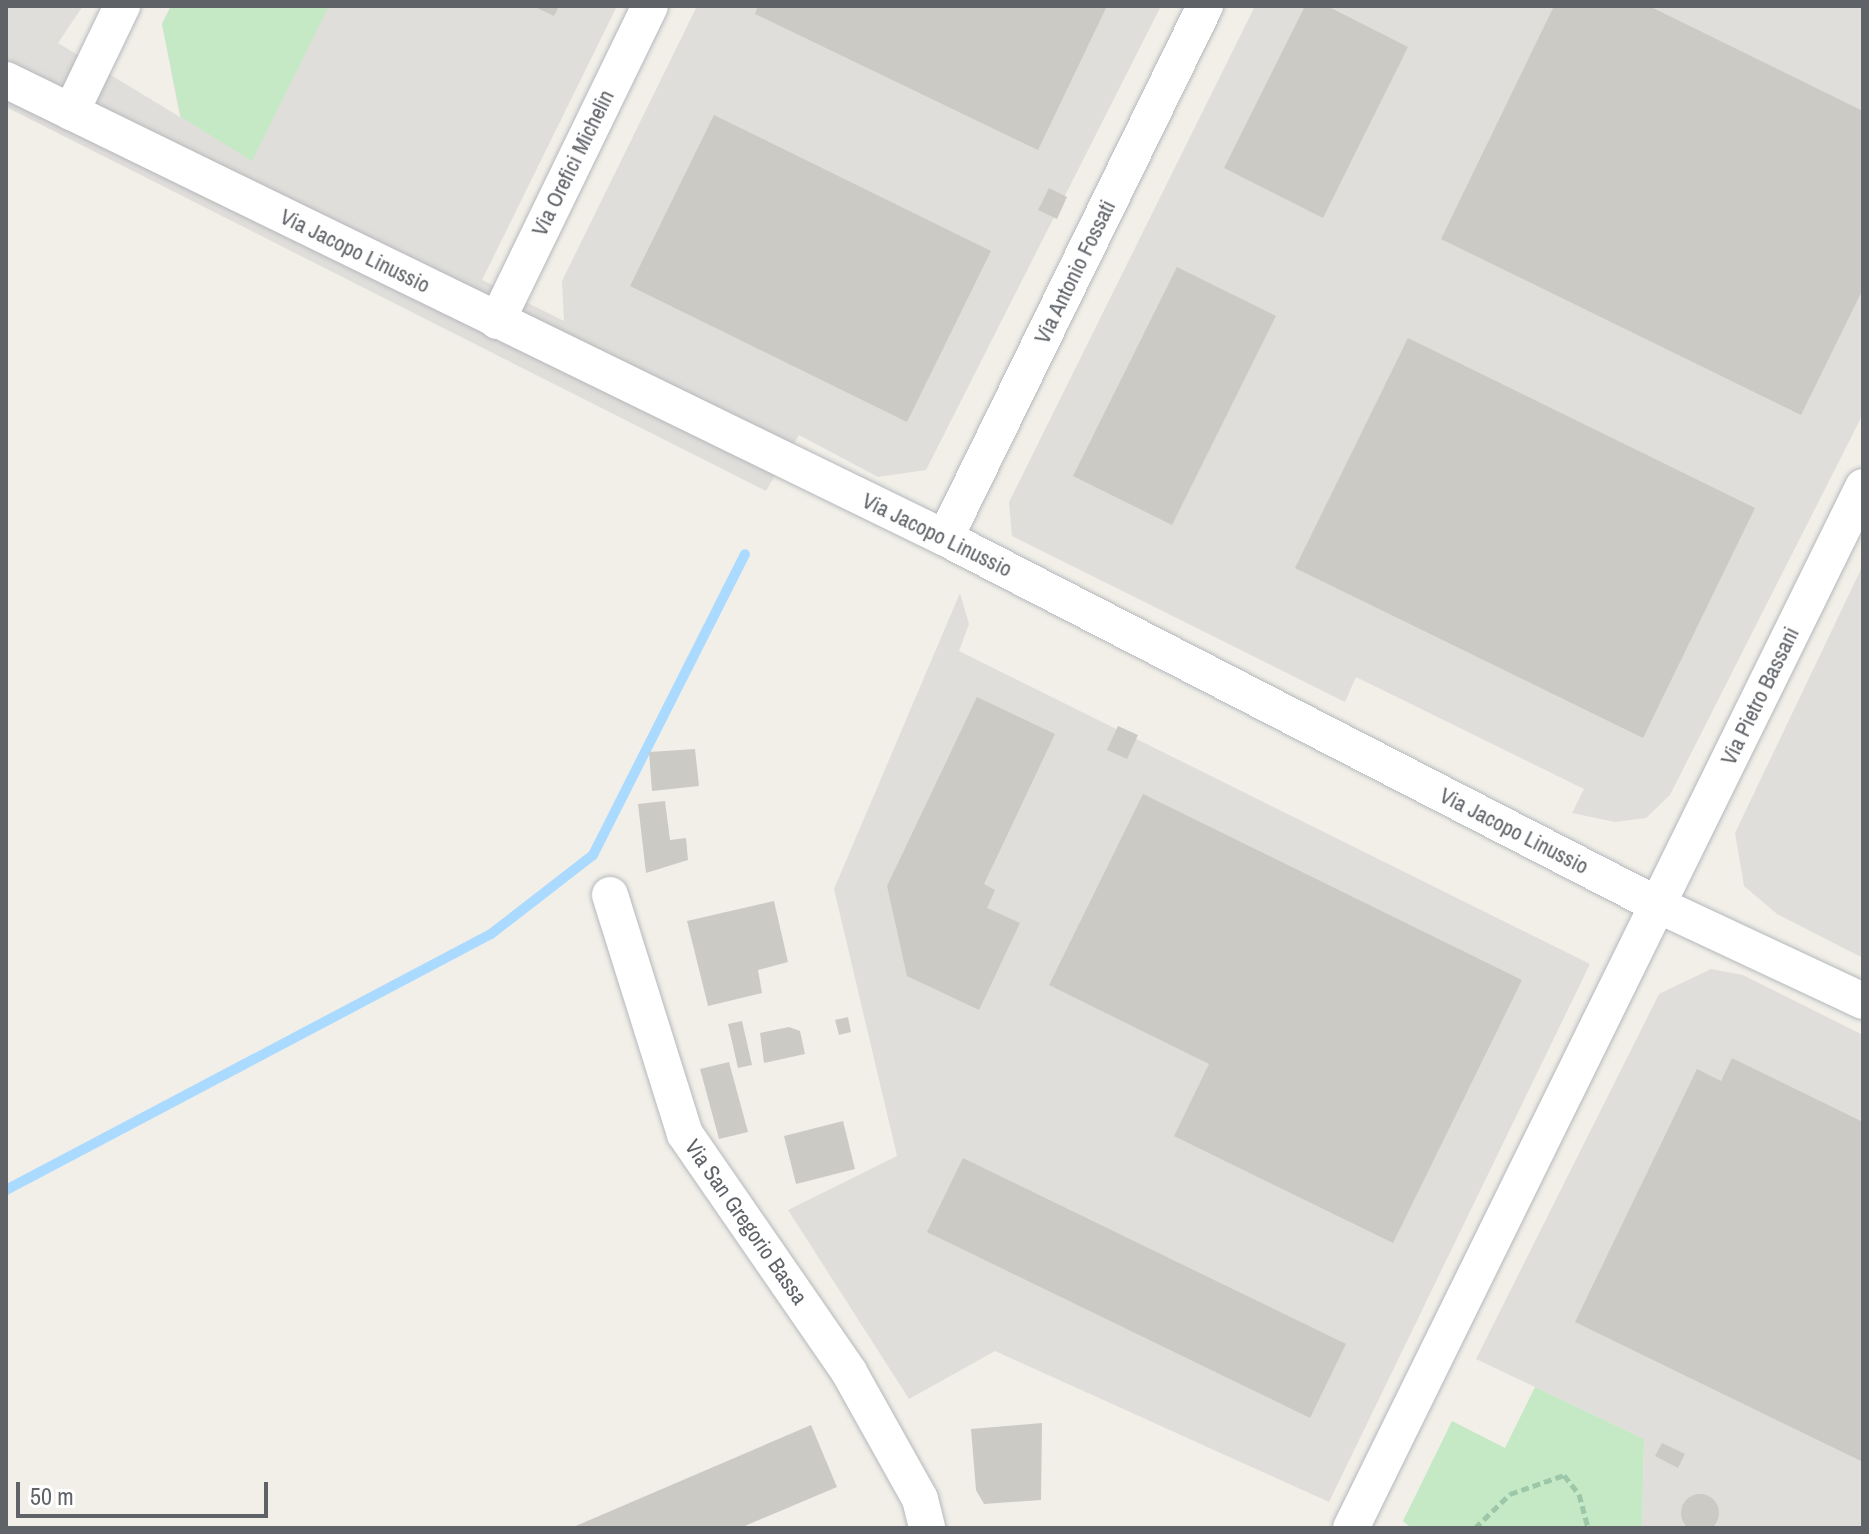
<!DOCTYPE html>
<html>
<head>
<meta charset="utf-8">
<style>
	body { margin:0 }
	#map { position:relative; width:1869px; height:1534px; overflow:hidden; background:#f1efe8; font-family:"Archivo Narrow",sans-serif }
	div>[style] { position:absolute }
	[style*='--x'] { left:calc(var(--x)*1px); top:calc(var(--y)*1px); width:calc(var(--w)*1px); rotate:calc(var(--a)*1deg) }
	.industrial>* { inset:0; background:#e0deda }
	.green>* { inset:0; background:#c5e8c5 }
	.stream>* { height:10px; margin:-5px; padding:0 5px; transform-origin:5px; border-radius:5px; background:#aadaff }
	.building>* { inset:0; background:#cccac5 }
	.round { border-radius:50% }
	.path>* { height:5px; margin-top:-2.5px; transform-origin:0; background:repeating-linear-gradient(90deg,#9cc7a9 0 8px,transparent 0 12px) }
	.roads { filter:drop-shadow(0 0 2px #b5b8bc) drop-shadow(0 0 2px #b5b8bc) }
	.minor>* { height:36px; margin:-18px; padding:0 18px; transform-origin:18px; border-radius:18px; background:#fff }
	span { translate:-50% -50%; white-space:nowrap; text-align:center; line-height:1.15; -webkit-text-stroke:6px #fff; paint-order:stroke }
	.street-label { font-size:22px; color:#5f6368 }
	.frame { position:absolute; inset:0; border:8px solid #5f6368; pointer-events:none }
	.scale { position:absolute; left:16px; top:1482px; width:252px; height:36px; box-sizing:border-box; border:4px solid #5f6368; border-top:0; padding-left:10px; font-size:24px; line-height:28px; white-space:nowrap; color:#5f6368; -webkit-text-stroke:6px #fff; paint-order:stroke }
</style>
</head>
<body>
<div id="map">
	<div class="industrial">
		<i style="clip-path:polygon(6px 6px,83px 6px,58px 43px,180px 117px,162px 24px,171px 6px,617px 6px,482px 280px,564px 321px,562px 281px,697px 6px,1161px 6px,926px 470px,878px 477px,799px 435px,766px 491px,6px 107px)"></i>
		<i style="clip-path:polygon(1255px 6px,1863px 6px,1863px 414px,1670px 795px,1646px 818px,1615px 822px,1572px 813px,1584px 789px,1356px 677px,1345px 702px,1012px 536px,1009px 502px)"></i>
		<i style="clip-path:polygon(1863px 565px,1863px 958px,1777px 914px,1744px 886px,1735px 833px)"></i>
		<i style="clip-path:polygon(960px 593px,969px 624px,959px 651px,1590px 964px,1329px 1502px,995px 1351px,909px 1399px,788px 1210px,897px 1156px,834px 889px)"></i>
		<i style="clip-path:polygon(1711px 969px,1743px 975px,1863px 1035px,1863px 1528px,1642px 1528px,1644px 1439px,1476px 1359px,1659px 994px)"></i>
	</div>
	<div class="green">
		<i style="clip-path:polygon(171px 6px,329px 6px,252px 161px,181px 117px,162px 24px)"></i>
		<i style="clip-path:polygon(1535px 1387px,1644px 1439px,1642px 1528px,1411px 1528px,1403px 1521px,1452px 1421px,1505px 1448px)"></i>
	</div>
	<div class="stream">
		<i style="--x:6;--y:1190;--w:548;--a:-27.83"></i>
		<i style="--x:491;--y:934;--w:129;--a:-37.8"></i>
		<i style="--x:593;--y:855;--w:337;--a:-63.2"></i>
	</div>
	<div class="building">
		<i style="clip-path:polygon(533px 6px,559px 6px,554px 16px)"></i>
		<i style="clip-path:polygon(758px 6px,1107px 6px,1038px 150px,755px 14px)"></i>
		<i style="clip-path:polygon(1305px 6px,1327px 6px,1408px 47px,1323px 218px,1224px 168px)"></i>
		<i style="clip-path:polygon(1554px 6px,1649px 6px,1863px 111px,1863px 289px,1801px 415px,1441px 239px)"></i>
		<i style="clip-path:polygon(714px 115px,991px 251px,907px 422px,630px 286px)"></i>
		<i style="clip-path:polygon(1049px 188px,1067px 197px,1057px 219px,1038px 210px)"></i>
		<i style="clip-path:polygon(1177px 267px,1276px 316px,1172px 525px,1073px 476px)"></i>
		<i style="clip-path:polygon(1408px 338px,1755px 508px,1643px 738px,1295px 568px)"></i>
		<i style="clip-path:polygon(977px 697px,1055px 734px,984px 884px,995px 890px,987px 908px,1020px 923px,979px 1010px,907px 976px,887px 886px)"></i>
		<i style="clip-path:polygon(1118px 726px,1138px 735px,1127px 759px,1107px 750px)"></i>
		<i style="clip-path:polygon(695px 749px,699px 786px,652px 791px,649px 752px)"></i>
		<i style="clip-path:polygon(1143px 794px,1522px 980px,1393px 1243px,1174px 1136px,1209px 1064px,1049px 985px)"></i>
		<i style="clip-path:polygon(665px 801px,670px 840px,686px 838px,688px 860px,646px 873px,638px 804px)"></i>
		<i style="clip-path:polygon(774px 901px,788px 962px,758px 970px,762px 993px,708px 1006px,687px 921px)"></i>
		<i style="clip-path:polygon(848px 1017px,851px 1032px,839px 1035px,835px 1020px)"></i>
		<i style="clip-path:polygon(742px 1021px,752px 1065px,738px 1068px,728px 1024px)"></i>
		<i style="clip-path:polygon(789px 1027px,800px 1031px,805px 1054px,764px 1063px,760px 1033px)"></i>
		<i style="clip-path:polygon(1732px 1058px,1863px 1122px,1863px 1462px,1575px 1322px,1697px 1069px,1721px 1081px)"></i>
		<i style="clip-path:polygon(729px 1062px,748px 1132px,719px 1139px,700px 1069px)"></i>
		<i style="clip-path:polygon(843px 1121px,855px 1169px,796px 1184px,784px 1136px)"></i>
		<i style="clip-path:polygon(963px 1158px,1346px 1344px,1310px 1418px,927px 1232px)"></i>
		<i style="clip-path:polygon(1042px 1423px,1041px 1500px,984px 1504px,976px 1490px,971px 1429px)"></i>
		<i style="clip-path:polygon(811px 1425px,837px 1487px,740px 1528px,571px 1528px)"></i>
		<i style="clip-path:polygon(1662px 1443px,1685px 1454px,1678px 1468px,1655px 1456px)"></i>
		<i class="round" style="left:1681px;top:1494px;width:38px;height:38px"></i>
	</div>
	<div class="path">
		<i style="--x:1475;--y:1528;--w:49;--a:-44.2"></i>
		<i style="--x:1510;--y:1494;--w:57;--a:-19.4"></i>
		<i style="--x:1564;--y:1475;--w:24;--a:52"></i>
		<i style="--x:1579;--y:1494;--w:35;--a:75"></i>
	</div>
	<div class="roads">
		<div class="minor">
			<i style="--x:6;--y:80;--w:1045;--a:26"></i>
			<i style="--x:945;--y:538;--w:802;--a:27.24"></i>
			<i style="--x:1658;--y:905;--w:226;--a:25.1"></i>
			<i style="--x:71;--y:112;--w:118;--a:-64.3"></i>
			<i style="--x:497;--y:321;--w:350;--a:-64.1"></i>
			<i style="--x:945;--y:538;--w:592;--a:-63.95"></i>
			<i style="--x:610;--y:895;--w:250;--a:72.6"></i>
			<i style="--x:685;--y:1134;--w:289;--a:55.4"></i>
			<i style="--x:849;--y:1372;--w:145;--a:60.8"></i>
			<i style="--x:920;--y:1499;--w:30;--a:76"></i>
			<i style="--x:1351;--y:1528;--w:1160;--a:-63.81"></i>
		</div>
	</div>
	<div class="street-label">
		<span style="left:573px;top:163px;rotate:-64deg">Via Orefici Michelin</span>
		<span style="left:355px;top:251px;rotate:26deg">Via Jacopo Linussio</span>
		<span style="left:1075px;top:272px;rotate:-64deg">Via Antonio Fossati</span>
		<span style="left:937px;top:535px;rotate:26deg">Via Jacopo Linussio</span>
		<span style="left:1760px;top:696px;rotate:-64deg">Via Pietro Bassani</span>
		<span style="left:1514px;top:831px;rotate:27deg">Via Jacopo Linussio</span>
		<span style="left:746px;top:1222px;rotate:55deg">Via San Gregorio Bassa</span>
	</div>
	<div class="frame"></div>
	<div class="scale">50 m</div>
</div>
</body>
</html>
